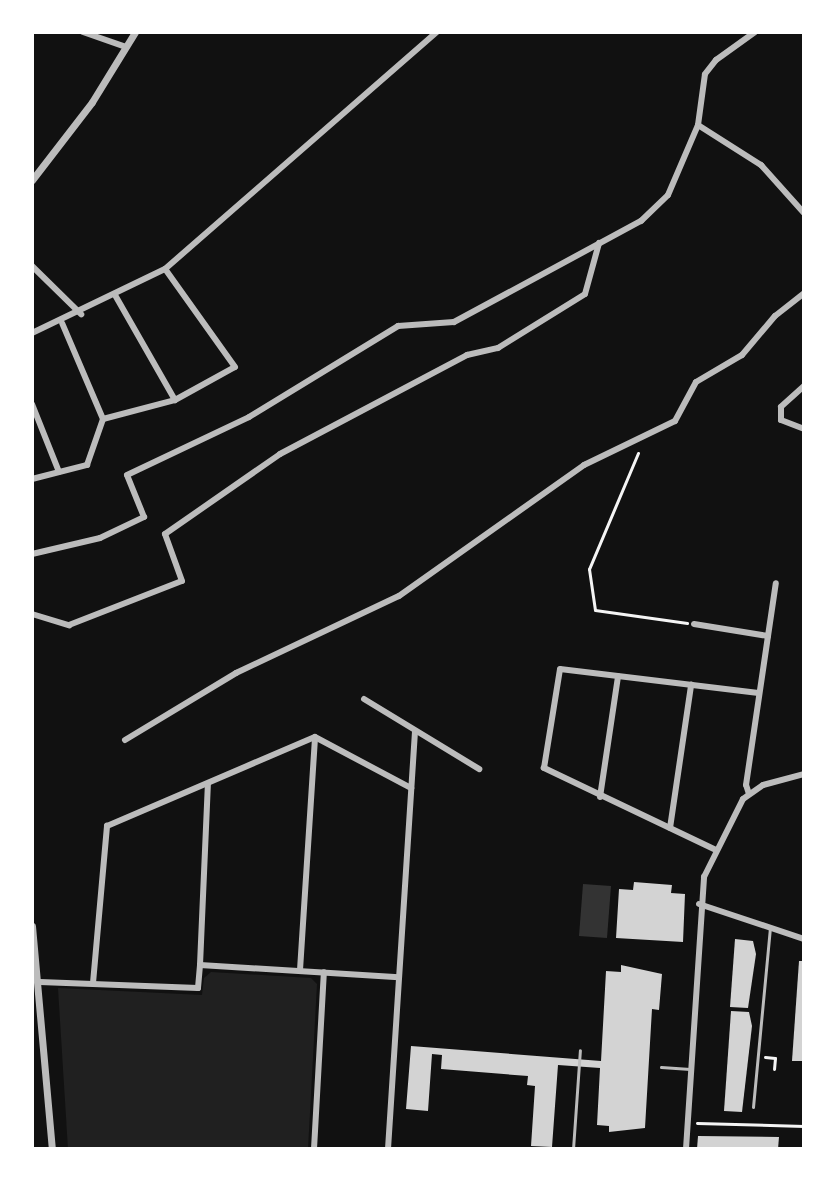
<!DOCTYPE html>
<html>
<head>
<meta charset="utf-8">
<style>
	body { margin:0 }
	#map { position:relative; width:836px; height:1181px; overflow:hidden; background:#111; font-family:"Noto Sans",sans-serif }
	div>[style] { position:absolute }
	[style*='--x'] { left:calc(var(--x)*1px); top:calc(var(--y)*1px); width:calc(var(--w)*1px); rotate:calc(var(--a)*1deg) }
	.green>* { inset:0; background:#202020 }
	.water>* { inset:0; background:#333 }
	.building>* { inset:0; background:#d3d3d3 }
	.path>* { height:3px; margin:-1.5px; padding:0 1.5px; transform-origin:1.5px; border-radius:1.5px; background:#f5f5f5 }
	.service>* { height:3px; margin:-1.5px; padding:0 1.5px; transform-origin:1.5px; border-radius:1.5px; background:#bcbcbc }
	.minor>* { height:6px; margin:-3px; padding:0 3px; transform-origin:3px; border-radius:3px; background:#bcbcbc }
	.tertiary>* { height:7px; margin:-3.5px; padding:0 3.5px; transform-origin:3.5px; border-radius:3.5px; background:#bcbcbc }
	span { translate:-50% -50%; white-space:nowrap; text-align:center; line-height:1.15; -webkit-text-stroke:8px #fff; paint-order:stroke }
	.frame { position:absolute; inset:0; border:34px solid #fff; pointer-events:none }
</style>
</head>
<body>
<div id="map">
	<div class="green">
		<i style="clip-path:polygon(211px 972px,311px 978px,317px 984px,308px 1149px,68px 1149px,58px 988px,202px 995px,204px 978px)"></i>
	</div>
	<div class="water">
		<i style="clip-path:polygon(583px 884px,611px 886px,607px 938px,579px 936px)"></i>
	</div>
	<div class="building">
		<i style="clip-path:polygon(634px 882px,672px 885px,671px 893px,685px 894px,683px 942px,616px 938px,619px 889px,633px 890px)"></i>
		<i style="clip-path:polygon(735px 939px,753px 941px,756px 954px,748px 1008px,730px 1007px)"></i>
		<i style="clip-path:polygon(799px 961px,804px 961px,804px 1061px,792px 1061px)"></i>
		<i style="clip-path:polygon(621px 965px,662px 974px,659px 1010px,652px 1009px,645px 1128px,609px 1132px,609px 1126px,597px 1125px,600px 1068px,558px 1065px,552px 1147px,531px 1146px,535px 1086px,527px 1085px,528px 1076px,441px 1069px,442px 1055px,432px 1054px,428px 1111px,406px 1109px,411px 1046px,601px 1061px,606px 971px,621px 972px)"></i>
		<i style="clip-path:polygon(731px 1011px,749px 1012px,752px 1026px,742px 1112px,724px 1111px)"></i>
		<i style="clip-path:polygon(698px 1136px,779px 1137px,778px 1149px,697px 1149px)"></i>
	</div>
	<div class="path">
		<i style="--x:638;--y:453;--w:126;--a:112.9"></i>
		<i style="--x:589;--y:569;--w:41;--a:81.7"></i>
		<i style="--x:595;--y:610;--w:93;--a:8"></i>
		<i style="--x:765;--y:1057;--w:10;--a:6"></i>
		<i style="--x:775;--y:1058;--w:11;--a:95"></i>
		<i style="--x:697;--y:1123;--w:107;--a:1.6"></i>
	</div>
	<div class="service">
		<i style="--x:661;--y:1067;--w:29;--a:4"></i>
		<i style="--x:753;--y:1107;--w:180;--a:-84.6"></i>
		<i style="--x:573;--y:1149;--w:99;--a:-86"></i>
	</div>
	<div class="minor">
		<i style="--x:83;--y:32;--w:46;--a:19.2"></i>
		<i style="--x:698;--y:125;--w:51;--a:-82.2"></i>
		<i style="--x:705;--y:74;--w:18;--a:-52"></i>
		<i style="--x:716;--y:60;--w:48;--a:-35.7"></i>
		<i style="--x:32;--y:266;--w:69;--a:44.4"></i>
		<i style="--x:115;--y:295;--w:121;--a:60.3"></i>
		<i style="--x:32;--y:333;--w:148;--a:-25.7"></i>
		<i style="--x:165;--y:269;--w:361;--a:-41.1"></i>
		<i style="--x:804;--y:386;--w:31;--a:138"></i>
		<i style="--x:781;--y:407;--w:13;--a:90"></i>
		<i style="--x:781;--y:420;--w:25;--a:21"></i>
		<i style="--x:32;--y:404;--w:73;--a:68.3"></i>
		<i style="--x:103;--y:419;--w:74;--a:-14.8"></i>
		<i style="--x:175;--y:400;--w:68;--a:-28.8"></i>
		<i style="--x:235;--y:367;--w:120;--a:-125.5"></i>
		<i style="--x:32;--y:479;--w:57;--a:-14.3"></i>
		<i style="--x:87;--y:465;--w:49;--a:-70.8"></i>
		<i style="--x:103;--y:419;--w:104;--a:-113.1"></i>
		<i style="--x:32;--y:554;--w:70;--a:-13.2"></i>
		<i style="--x:100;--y:538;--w:49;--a:-25.5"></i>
		<i style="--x:144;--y:517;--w:45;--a:-112"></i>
		<i style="--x:127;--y:475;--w:135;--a:-25.4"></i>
		<i style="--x:249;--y:417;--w:175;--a:-31.4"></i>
		<i style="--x:398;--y:326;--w:56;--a:-4.1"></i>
		<i style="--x:454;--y:322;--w:213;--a:-28.4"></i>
		<i style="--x:641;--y:221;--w:37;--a:-44"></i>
		<i style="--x:668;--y:195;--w:76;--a:-66.8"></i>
		<i style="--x:698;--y:125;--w:75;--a:32.4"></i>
		<i style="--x:761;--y:165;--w:64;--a:48.1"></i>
		<i style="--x:32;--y:614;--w:39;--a:17"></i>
		<i style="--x:69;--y:625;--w:121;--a:-21.3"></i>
		<i style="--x:182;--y:581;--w:50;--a:-109.9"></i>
		<i style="--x:165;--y:534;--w:140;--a:-34.8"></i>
		<i style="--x:280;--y:454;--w:212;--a:-27.9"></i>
		<i style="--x:467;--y:355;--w:32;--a:-13"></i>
		<i style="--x:498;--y:348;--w:102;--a:-31.8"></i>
		<i style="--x:585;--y:294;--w:53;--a:-74.6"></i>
		<i style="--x:694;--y:624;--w:75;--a:9.2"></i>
		<i style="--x:364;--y:699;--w:135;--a:31.3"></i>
		<i style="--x:125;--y:740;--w:130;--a:-31.1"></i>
		<i style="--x:236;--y:673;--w:180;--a:-25.3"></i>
		<i style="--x:399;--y:596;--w:227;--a:-35.3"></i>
		<i style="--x:584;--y:465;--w:101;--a:-25.8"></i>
		<i style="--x:675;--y:421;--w:44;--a:-61.7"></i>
		<i style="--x:696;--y:382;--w:53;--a:-30.4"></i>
		<i style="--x:742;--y:355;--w:51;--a:-49.8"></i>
		<i style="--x:775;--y:316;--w:37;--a:-38"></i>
		<i style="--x:749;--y:794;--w:9;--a:-108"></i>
		<i style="--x:746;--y:785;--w:204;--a:-81.6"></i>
		<i style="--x:600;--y:797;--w:122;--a:-81.5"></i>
		<i style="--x:670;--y:828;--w:145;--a:-81.6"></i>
		<i style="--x:716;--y:850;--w:191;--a:-154.5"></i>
		<i style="--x:544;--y:768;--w:100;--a:-80.8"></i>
		<i style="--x:560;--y:669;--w:200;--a:6.9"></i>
		<i style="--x:699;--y:904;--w:111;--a:18.4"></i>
		<i style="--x:200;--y:965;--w:181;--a:-87.5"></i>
		<i style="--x:300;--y:970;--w:233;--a:-86.3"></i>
		<i style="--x:40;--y:982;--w:158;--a:2.2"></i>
		<i style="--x:198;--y:988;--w:23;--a:-85"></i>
		<i style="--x:200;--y:965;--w:199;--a:3.5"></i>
		<i style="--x:93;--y:983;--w:158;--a:-84.9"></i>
		<i style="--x:107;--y:826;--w:226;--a:-23.2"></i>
		<i style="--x:315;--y:737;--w:109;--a:28"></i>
		<i style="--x:314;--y:1149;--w:177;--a:-86.8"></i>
		<i style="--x:388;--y:1149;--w:419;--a:-86.3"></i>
		<i style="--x:686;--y:1149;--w:273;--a:-86.2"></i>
		<i style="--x:704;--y:877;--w:87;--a:-63.4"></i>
		<i style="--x:743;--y:799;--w:24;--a:-35"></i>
		<i style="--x:763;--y:785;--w:42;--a:-15"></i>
	</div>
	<div class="tertiary">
		<i style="--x:32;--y:180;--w:98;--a:-52.4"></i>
		<i style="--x:92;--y:102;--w:82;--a:-58.4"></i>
		<i style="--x:32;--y:926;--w:224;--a:84.9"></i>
	</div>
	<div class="frame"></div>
</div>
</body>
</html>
